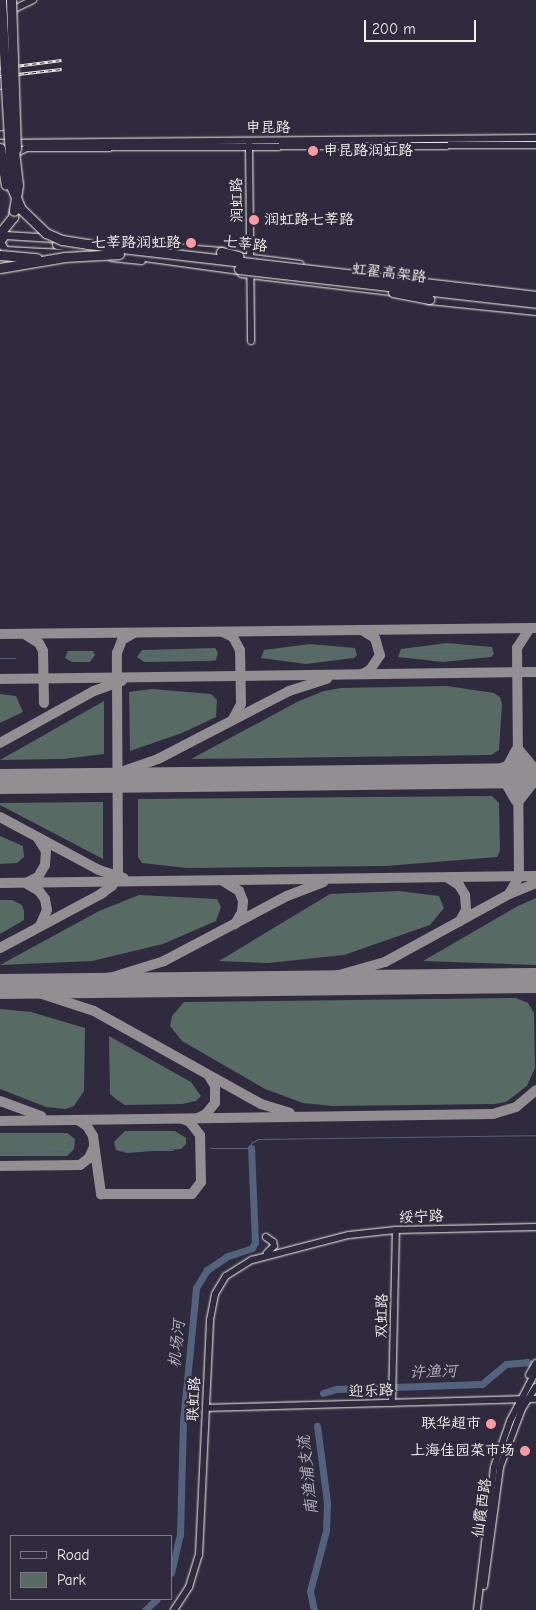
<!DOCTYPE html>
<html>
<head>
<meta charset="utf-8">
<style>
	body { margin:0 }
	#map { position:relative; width:536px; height:1610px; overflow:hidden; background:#2f2a3d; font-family:"Comic Neue","LXGW WenKai TC",sans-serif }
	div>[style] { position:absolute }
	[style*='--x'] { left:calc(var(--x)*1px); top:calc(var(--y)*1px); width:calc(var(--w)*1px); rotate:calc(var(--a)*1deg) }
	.green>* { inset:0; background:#576a64 }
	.stream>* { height:1px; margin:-0.5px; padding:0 0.5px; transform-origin:0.5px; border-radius:0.5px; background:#53637d }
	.river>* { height:7px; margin:-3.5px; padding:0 3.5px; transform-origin:3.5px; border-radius:3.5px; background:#53637d }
	.taxiway>* { height:10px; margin:-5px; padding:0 5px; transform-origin:5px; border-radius:5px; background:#928e92 }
	.runway>* { height:25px; margin:-12.5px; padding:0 12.5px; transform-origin:12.5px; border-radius:12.5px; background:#928e92 }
	.roads { filter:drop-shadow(0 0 1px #f4f1e8) drop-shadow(0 0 1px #f4f1e8) }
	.secondary>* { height:6px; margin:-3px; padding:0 3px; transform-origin:3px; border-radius:3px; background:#2f2a3d }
	.primary>* { height:7px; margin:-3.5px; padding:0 3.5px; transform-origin:3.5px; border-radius:3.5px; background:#2f2a3d }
	.highway>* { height:9px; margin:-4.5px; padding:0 4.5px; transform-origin:4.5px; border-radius:4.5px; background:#2f2a3d }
	.rail>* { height:3px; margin-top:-1.5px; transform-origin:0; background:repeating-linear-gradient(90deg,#2f2a3d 0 4px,#f4f1e8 0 8px); box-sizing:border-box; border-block:1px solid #f4f1e8 }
	.bridges { filter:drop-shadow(0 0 1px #f4f1e8) drop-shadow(0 0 1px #f4f1e8) }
	.highway-bridge>* { height:9px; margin:-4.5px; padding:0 4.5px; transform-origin:4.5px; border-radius:4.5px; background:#2f2a3d }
	.dots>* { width:14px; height:14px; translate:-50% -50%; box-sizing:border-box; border:2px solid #2f2a3d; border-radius:50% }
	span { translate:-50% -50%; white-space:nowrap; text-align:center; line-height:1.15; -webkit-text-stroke:4.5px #2f2a3d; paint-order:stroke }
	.street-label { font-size:15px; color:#f4f1e8 }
	.poi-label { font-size:15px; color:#f4f1e8 }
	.left { translate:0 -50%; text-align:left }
	.right { translate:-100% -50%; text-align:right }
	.water-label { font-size:16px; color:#b4b8bd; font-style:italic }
	.legend { position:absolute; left:10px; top:1535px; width:162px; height:65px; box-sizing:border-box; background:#2f2a3d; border:1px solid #7e7a81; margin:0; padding:6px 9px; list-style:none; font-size:15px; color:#f4f1e8 }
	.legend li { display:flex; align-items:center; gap:10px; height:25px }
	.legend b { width:25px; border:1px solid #7e7a81 }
	.scale { position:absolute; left:364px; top:20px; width:112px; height:22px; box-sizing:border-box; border:2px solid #f4f1e8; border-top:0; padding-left:6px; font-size:15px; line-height:18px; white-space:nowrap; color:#f4f1e8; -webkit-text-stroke:4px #2f2a3d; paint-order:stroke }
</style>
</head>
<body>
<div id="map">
	<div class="green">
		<i style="clip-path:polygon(447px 643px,492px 647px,494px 654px,491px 657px,443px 662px,398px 657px,401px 649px)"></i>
		<i style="clip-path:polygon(310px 644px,355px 648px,357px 655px,354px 658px,306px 664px,261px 658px,264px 650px)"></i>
		<i style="clip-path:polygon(215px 648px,218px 653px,216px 660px,212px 661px,144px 662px,137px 657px,142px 650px)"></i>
		<i style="clip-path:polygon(68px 651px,93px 651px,95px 655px,90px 662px,72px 662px,65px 658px)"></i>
		<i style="clip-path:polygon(447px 686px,494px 693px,500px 697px,502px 704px,499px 750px,491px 755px,191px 759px,299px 701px,324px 691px,341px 688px)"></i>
		<i style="clip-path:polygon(152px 689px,211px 694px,217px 700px,216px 717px,182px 733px,130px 751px,129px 692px)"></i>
		<i style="clip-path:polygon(0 694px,16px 696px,23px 712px,0 723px)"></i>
		<i style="clip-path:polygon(104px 701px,104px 754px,63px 759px,0 760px)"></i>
		<i style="clip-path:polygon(492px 796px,499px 803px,500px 851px,497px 857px,386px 866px,187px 868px,142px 863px,138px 857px,138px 799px)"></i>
		<i style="clip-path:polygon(103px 802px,103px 859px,0 805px,0 803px)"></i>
		<i style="clip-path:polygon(0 836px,23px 846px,24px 857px,17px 863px,0 864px)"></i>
		<i style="clip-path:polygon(399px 891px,439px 896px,444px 908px,430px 925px,344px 955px,268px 963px,219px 961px,330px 894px)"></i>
		<i style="clip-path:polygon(139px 895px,217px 899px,221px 907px,216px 921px,163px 944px,92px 961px,0 965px,99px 911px)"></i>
		<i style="clip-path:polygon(536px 898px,536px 965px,423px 961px,516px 907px)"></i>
		<i style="clip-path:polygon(0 900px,12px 900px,22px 905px,24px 911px,24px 920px,0 934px)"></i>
		<i style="clip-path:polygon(516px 998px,528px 1003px,534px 1013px,535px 1068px,527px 1086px,506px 1102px,494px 1104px,332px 1106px,303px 1103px,265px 1089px,182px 1041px,170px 1026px,172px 1016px,184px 1002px)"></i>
		<i style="clip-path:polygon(0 1009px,31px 1012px,85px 1028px,84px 1091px,74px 1106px,66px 1109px,46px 1107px,0 1089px)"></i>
		<i style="clip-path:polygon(109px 1036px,191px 1082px,201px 1096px,196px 1101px,182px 1104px,125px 1105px,117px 1100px,110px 1094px)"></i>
		<i style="clip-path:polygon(125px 1131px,175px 1131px,186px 1138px,186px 1144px,181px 1149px,127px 1153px,116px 1150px,114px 1142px)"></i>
		<i style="clip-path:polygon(0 1133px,67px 1133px,75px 1139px,74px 1149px,67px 1156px,0 1156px)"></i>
	</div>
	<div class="stream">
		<i style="--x:406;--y:653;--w:83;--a:-0.7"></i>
		<i style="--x:266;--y:654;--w:85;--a:0"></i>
		<i style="--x:71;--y:656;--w:17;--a:3"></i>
		<i style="--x:145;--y:656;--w:50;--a:-1.1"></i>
		<i style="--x:0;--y:658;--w:15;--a:0"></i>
		<i style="--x:210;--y:1148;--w:41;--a:0"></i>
		<i style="--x:251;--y:1148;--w:5;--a:-90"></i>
		<i style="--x:251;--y:1143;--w:8;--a:-30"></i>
		<i style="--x:258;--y:1139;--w:278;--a:-0.8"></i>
		<i style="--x:121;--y:1150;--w:52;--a:0"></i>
		<i style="--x:0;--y:1152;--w:68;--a:-0.8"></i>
	</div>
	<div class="river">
		<i style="--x:323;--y:1393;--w:14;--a:-17"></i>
		<i style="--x:336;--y:1389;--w:146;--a:-2"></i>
		<i style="--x:482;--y:1384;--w:31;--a:-40"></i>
		<i style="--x:506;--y:1364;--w:21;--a:-5"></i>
		<i style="--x:527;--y:1362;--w:10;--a:24"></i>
		<i style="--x:171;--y:1573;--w:39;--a:-77"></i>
		<i style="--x:180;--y:1535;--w:114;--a:-88.5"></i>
		<i style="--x:183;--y:1421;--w:134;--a:-84.4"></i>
		<i style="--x:196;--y:1288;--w:21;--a:-59"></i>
		<i style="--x:207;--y:1270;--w:25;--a:-34"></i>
		<i style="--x:228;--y:1256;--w:25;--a:-18"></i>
		<i style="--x:252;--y:1248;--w:7;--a:-63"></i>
		<i style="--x:255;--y:1242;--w:94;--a:-92.4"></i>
		<i style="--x:145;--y:1610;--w:16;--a:-43"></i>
		<i style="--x:314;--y:1610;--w:19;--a:-102"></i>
		<i style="--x:310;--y:1591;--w:62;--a:-75.1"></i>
		<i style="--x:326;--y:1531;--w:29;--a:-88"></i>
		<i style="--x:327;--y:1502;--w:77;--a:-97.5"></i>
	</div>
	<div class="taxiway">
		<i style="--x:362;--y:630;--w:15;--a:32"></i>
		<i style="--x:375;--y:638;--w:18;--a:74"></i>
		<i style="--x:380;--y:655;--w:18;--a:124"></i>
		<i style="--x:370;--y:670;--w:9;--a:153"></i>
		<i style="--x:223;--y:632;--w:11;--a:27"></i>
		<i style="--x:233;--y:637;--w:15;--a:62"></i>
		<i style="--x:240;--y:650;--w:54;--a:88.9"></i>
		<i style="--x:241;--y:704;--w:17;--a:118"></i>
		<i style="--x:0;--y:634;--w:536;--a:-0.64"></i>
		<i style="--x:26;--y:635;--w:15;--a:32"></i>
		<i style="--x:39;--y:643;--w:9;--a:63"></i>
		<i style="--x:43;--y:651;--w:52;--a:88.9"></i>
		<i style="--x:0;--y:679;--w:536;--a:-0.75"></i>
		<i style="--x:0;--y:743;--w:107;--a:-29"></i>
		<i style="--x:94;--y:691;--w:30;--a:-20"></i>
		<i style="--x:519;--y:750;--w:26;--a:50"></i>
		<i style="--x:483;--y:775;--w:23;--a:18"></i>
		<i style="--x:505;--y:782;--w:22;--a:60"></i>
		<i style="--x:486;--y:775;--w:24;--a:-24"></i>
		<i style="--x:508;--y:765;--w:17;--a:-62"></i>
		<i style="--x:55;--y:780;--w:63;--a:-6.3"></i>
		<i style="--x:118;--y:773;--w:42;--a:-19.3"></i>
		<i style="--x:158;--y:759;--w:148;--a:-27.4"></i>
		<i style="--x:289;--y:691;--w:40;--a:-18"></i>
		<i style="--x:519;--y:801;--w:28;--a:-52"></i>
		<i style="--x:0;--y:817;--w:112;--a:28.2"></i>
		<i style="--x:99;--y:870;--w:26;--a:18"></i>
		<i style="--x:448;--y:878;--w:13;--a:32"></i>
		<i style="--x:459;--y:885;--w:12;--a:59"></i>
		<i style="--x:465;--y:895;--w:15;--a:86"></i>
		<i style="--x:466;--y:910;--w:13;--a:119"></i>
		<i style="--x:223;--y:881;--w:19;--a:32"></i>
		<i style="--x:239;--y:891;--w:11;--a:68"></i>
		<i style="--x:243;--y:901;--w:11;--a:95"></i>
		<i style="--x:242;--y:912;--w:14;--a:120"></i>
		<i style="--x:28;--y:882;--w:11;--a:-27"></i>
		<i style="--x:38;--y:877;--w:14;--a:-60"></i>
		<i style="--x:45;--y:865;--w:14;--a:-86"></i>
		<i style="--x:46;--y:851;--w:15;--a:-122"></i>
		<i style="--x:0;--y:883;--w:536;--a:-0.75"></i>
		<i style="--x:27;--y:884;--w:14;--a:30"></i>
		<i style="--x:39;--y:891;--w:10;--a:53"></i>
		<i style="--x:45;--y:899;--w:11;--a:80"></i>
		<i style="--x:47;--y:910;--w:17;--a:114"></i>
		<i style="--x:509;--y:894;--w:20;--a:-60"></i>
		<i style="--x:519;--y:877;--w:229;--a:-90.5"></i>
		<i style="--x:517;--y:648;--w:24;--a:-57"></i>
		<i style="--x:99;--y:895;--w:16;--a:-35"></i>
		<i style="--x:112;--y:886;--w:14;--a:-65"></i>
		<i style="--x:118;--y:873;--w:220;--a:-90.3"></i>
		<i style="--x:117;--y:653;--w:14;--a:-69"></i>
		<i style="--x:122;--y:640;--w:14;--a:-30"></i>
		<i style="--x:0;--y:948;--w:117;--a:-28.1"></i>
		<i style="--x:517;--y:980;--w:21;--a:23"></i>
		<i style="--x:287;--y:983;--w:45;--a:-7.6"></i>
		<i style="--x:332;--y:977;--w:55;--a:-15.8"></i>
		<i style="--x:385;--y:962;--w:141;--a:-28.7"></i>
		<i style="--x:509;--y:894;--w:29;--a:-22"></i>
		<i style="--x:53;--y:985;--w:61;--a:-7.6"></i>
		<i style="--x:113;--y:977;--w:53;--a:-17.4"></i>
		<i style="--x:164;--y:961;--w:139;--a:-27.9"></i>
		<i style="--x:287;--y:896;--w:39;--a:-21"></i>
		<i style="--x:0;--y:988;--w:39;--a:7"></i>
		<i style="--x:39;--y:993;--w:58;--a:18.1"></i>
		<i style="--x:94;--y:1011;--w:191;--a:29.1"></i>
		<i style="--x:261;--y:1104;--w:30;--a:17"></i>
		<i style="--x:0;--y:1101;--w:44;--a:20.1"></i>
		<i style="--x:198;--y:1118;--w:9;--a:-27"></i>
		<i style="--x:206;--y:1114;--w:14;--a:-51"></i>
		<i style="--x:215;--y:1103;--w:17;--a:-90"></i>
		<i style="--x:215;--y:1086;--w:12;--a:-121"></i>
		<i style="--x:78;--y:1120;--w:11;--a:34"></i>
		<i style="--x:87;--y:1126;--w:12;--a:59"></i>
		<i style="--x:93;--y:1136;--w:59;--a:82.1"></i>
		<i style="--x:101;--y:1194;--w:91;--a:0"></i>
		<i style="--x:192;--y:1194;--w:15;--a:-53"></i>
		<i style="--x:201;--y:1182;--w:47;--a:-91.2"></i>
		<i style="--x:200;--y:1135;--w:16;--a:-128"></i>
		<i style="--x:190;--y:1122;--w:8;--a:-157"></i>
		<i style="--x:0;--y:1121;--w:493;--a:-0.8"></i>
		<i style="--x:493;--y:1114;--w:24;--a:-17"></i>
		<i style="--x:516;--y:1107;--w:26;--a:-40"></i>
		<i style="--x:0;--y:1166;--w:80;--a:-0.7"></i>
		<i style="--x:80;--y:1165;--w:11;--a:-38"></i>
		<i style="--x:89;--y:1158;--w:12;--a:-66"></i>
	</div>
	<div class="runway">
		<i style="--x:0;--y:781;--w:536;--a:-0.64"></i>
		<i style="--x:0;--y:986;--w:536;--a:-0.64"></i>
	</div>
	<div class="roads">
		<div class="secondary">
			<i style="--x:8;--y:12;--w:28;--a:-26"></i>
			<i style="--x:0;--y:143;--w:536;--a:-0.53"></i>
			<i style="--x:249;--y:144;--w:197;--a:89.4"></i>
			<i style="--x:14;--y:154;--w:14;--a:-25"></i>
			<i style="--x:27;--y:148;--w:509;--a:-0.34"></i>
			<i style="--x:266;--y:1237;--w:9;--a:36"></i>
			<i style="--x:273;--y:1242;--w:4;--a:76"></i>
			<i style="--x:274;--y:1246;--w:10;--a:135"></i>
			<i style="--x:529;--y:1375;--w:14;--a:-60"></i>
			<i style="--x:392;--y:1403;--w:173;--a:-88.7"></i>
			<i style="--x:206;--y:1408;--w:330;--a:-1.6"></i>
			<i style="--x:484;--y:1586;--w:120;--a:-82.3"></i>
			<i style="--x:500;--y:1467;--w:62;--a:-69.2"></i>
			<i style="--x:522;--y:1409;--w:26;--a:-58"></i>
			<i style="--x:174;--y:1610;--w:27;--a:-57"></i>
			<i style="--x:189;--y:1587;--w:34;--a:-73"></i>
			<i style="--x:199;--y:1555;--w:235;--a:-87.3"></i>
			<i style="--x:210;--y:1320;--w:26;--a:-79"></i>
			<i style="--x:215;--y:1294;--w:21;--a:-59"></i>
			<i style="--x:226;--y:1276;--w:31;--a:-32"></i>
			<i style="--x:252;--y:1260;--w:100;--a:-14.5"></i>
			<i style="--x:349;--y:1235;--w:47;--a:-6.1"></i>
			<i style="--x:396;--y:1230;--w:140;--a:-1.2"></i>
			<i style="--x:477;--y:1610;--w:144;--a:-83.2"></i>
			<i style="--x:494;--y:1467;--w:49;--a:-70.8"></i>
			<i style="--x:510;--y:1421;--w:56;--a:-62.5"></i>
		</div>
		<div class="primary">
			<i style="--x:126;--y:241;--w:34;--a:3"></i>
			<i style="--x:40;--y:252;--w:32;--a:2"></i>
			<i style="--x:42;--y:252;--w:37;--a:-177"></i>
			<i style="--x:5;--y:250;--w:9;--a:-122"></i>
			<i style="--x:0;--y:242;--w:9;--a:-54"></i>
			<i style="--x:5;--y:235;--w:49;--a:3.5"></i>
			<i style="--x:236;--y:256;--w:64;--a:7.1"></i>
			<i style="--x:112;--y:257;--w:29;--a:6"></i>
			<i style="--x:241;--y:273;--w:157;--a:6.9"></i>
		</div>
		<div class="highway">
			<i style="--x:0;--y:94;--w:31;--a:88"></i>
			<i style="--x:0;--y:233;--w:21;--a:-51"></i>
			<i style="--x:13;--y:217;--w:6;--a:-81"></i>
			<i style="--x:109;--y:243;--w:112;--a:4.6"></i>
			<i style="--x:57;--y:244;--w:184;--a:7.8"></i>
			<i style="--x:429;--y:299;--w:108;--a:5.9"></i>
		</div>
	</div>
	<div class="rail">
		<i style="--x:0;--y:68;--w:62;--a:-7.5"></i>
		<i style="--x:0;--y:76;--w:62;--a:-6.4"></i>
	</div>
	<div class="bridges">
		<div class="highway-bridge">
			<i style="--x:1;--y:0;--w:188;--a:86.7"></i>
			<i style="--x:12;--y:188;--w:23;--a:67"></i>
			<i style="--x:21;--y:209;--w:35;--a:44"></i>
			<i style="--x:46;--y:233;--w:17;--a:24"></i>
			<i style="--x:62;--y:240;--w:25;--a:9"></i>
			<i style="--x:87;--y:244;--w:452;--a:6.6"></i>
			<i style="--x:11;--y:0;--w:149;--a:88.1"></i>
			<i style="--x:13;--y:142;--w:43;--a:83.4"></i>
			<i style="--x:18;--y:185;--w:26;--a:99"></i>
			<i style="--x:0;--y:148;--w:37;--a:81"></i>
			<i style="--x:221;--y:252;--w:18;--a:13"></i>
			<i style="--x:0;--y:255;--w:37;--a:5"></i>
			<i style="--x:0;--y:268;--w:66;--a:-9.6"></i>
			<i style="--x:65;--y:257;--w:54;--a:-3.2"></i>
			<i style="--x:239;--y:269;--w:299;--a:6.5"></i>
			<i style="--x:393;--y:292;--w:37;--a:11"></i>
		</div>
	</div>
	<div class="dots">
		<i style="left:313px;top:151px;background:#ff9aa2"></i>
		<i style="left:254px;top:220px;background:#ff9aa2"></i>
		<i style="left:191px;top:243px;background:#ff9aa2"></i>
		<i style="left:491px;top:1424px;background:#ff9aa2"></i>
		<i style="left:525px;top:1451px;background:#ff9aa2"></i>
	</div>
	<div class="street-label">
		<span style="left:268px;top:128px">申昆路</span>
		<span style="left:237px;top:200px;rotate:-91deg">润虹路</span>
		<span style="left:245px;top:244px;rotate:7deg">七莘路</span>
		<span style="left:389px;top:273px;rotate:7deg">虹翟高架路</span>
		<span style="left:421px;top:1217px;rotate:-2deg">绥宁路</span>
		<span style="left:382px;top:1316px;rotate:-89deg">双虹路</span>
		<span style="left:371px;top:1391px;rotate:-2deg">迎乐路</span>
		<span style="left:194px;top:1399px;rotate:-87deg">联虹路</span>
		<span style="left:482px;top:1508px;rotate:-82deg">仙霞西路</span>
	</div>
	<div class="poi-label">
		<span class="left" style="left:323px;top:151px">申昆路润虹路</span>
		<span class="left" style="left:264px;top:220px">润虹路七莘路</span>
		<span class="right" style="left:181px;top:243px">七莘路润虹路</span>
		<span class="right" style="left:481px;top:1424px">联华超市</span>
		<span class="right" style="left:515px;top:1451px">上海佳园菜市场</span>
	</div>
	<div class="water-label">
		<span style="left:177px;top:1344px;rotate:-84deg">机场河</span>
		<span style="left:433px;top:1372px;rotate:-2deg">许渔河</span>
		<span style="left:308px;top:1475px;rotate:-96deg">南渔浦支流</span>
	</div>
	<ul class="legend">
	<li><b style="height:6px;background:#2f2a3d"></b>Road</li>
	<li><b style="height:14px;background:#576a64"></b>Park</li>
	</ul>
	<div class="scale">200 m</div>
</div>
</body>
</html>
